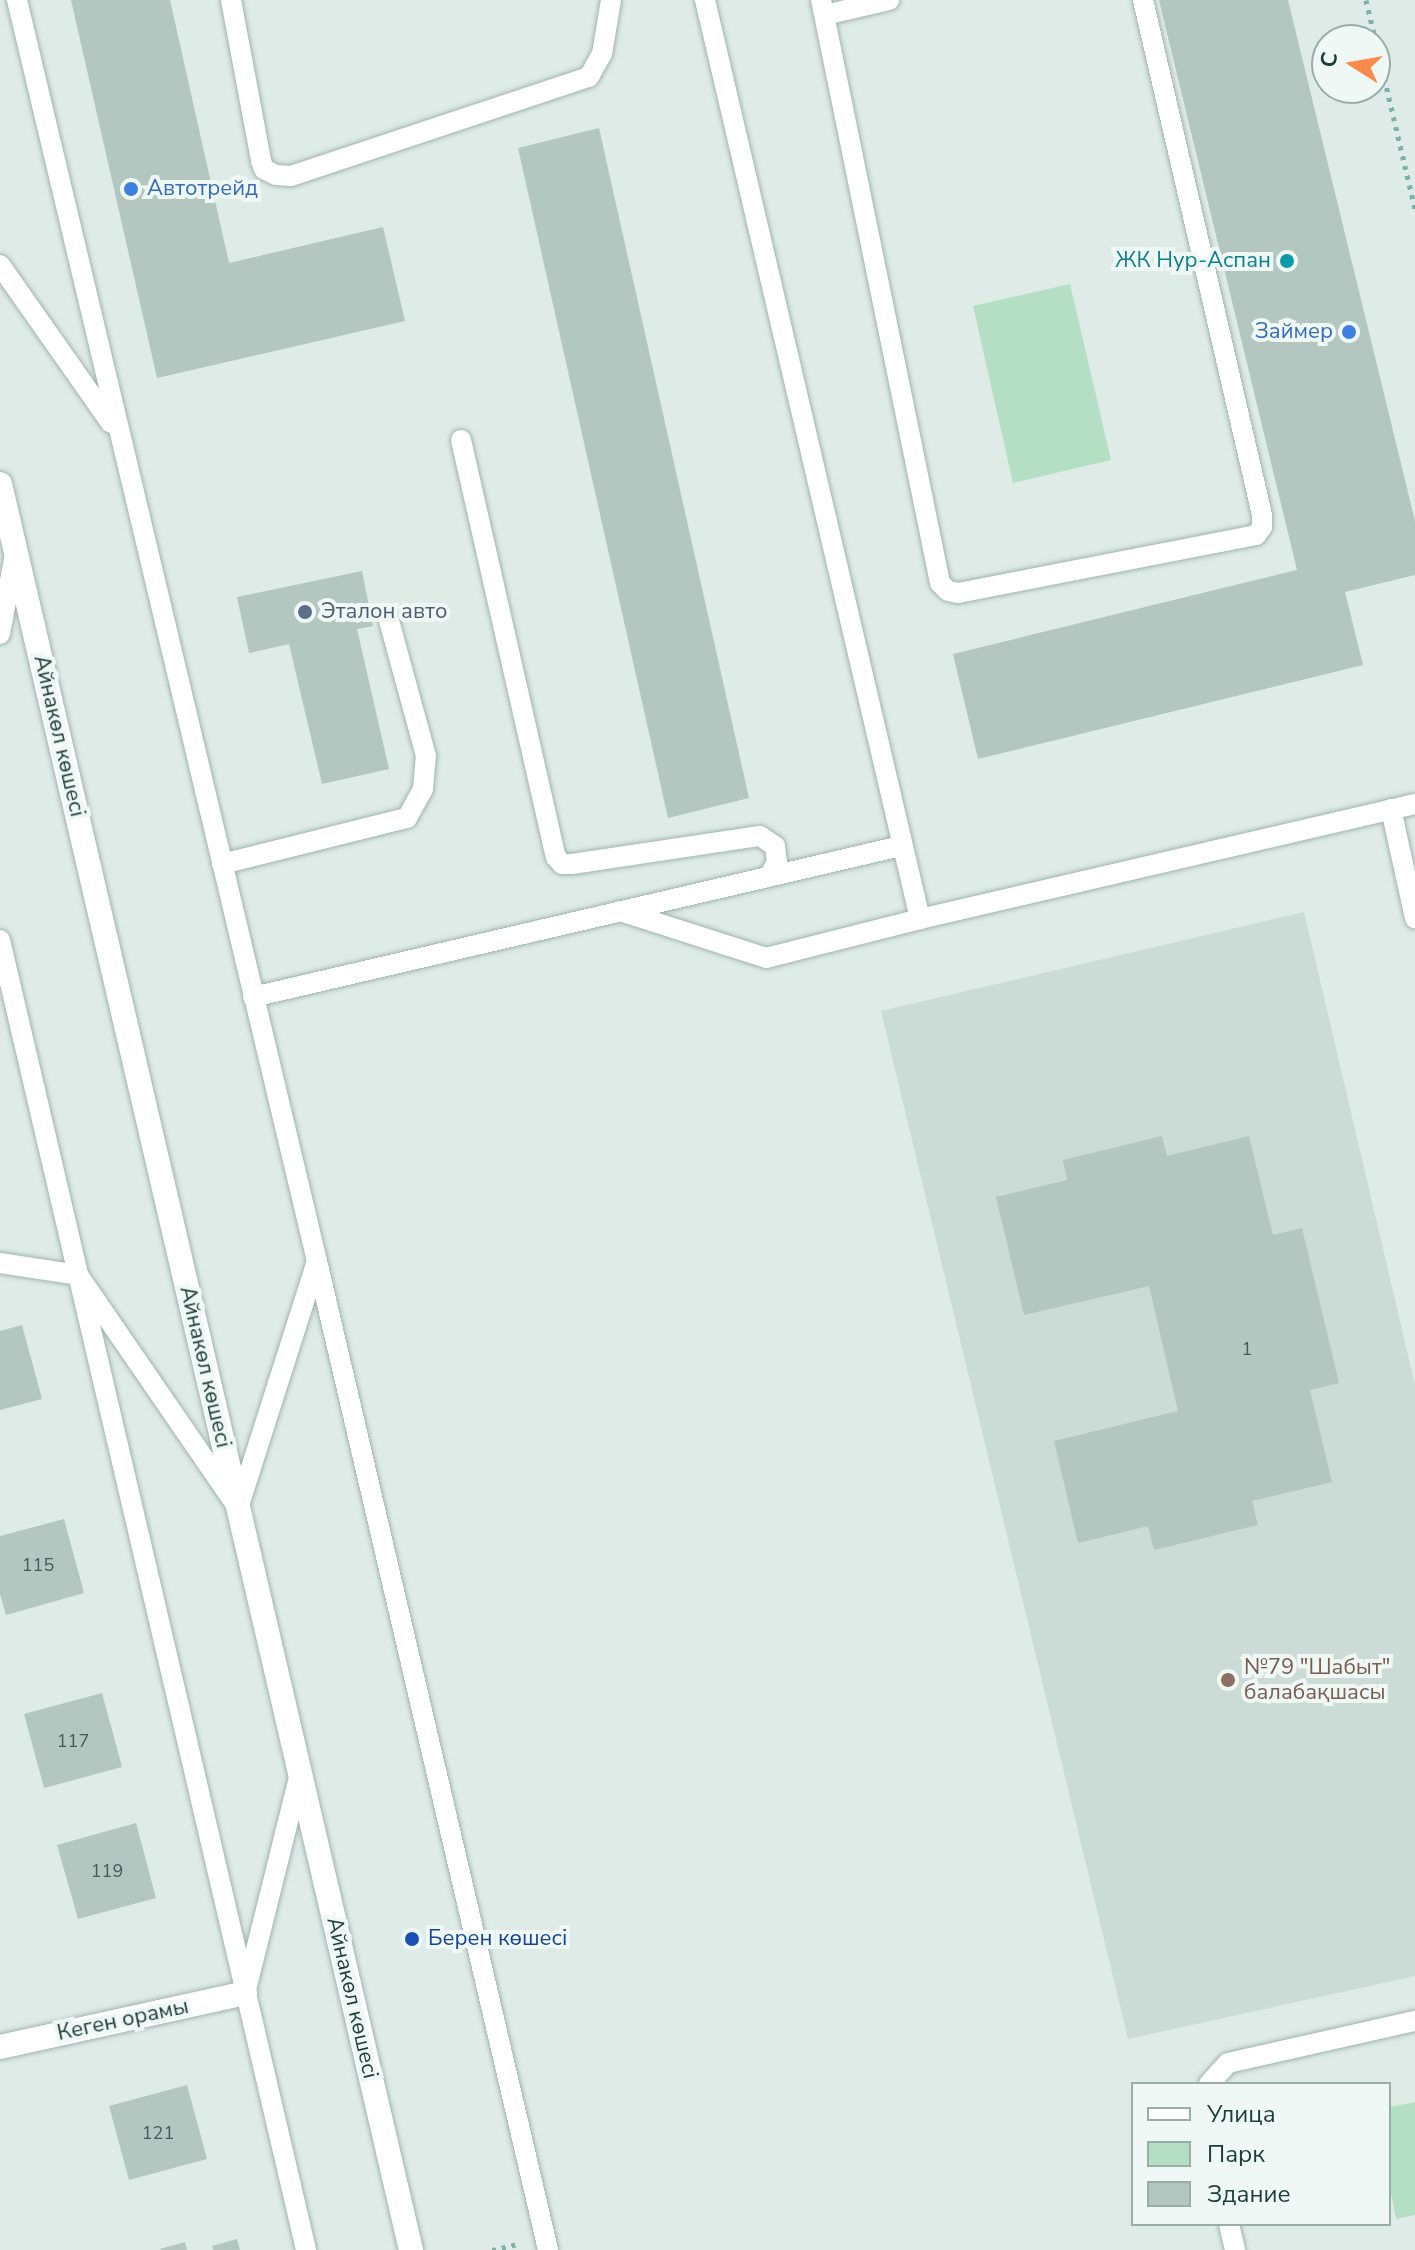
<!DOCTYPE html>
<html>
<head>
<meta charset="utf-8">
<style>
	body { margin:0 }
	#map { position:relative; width:1415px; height:2250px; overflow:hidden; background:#deebe7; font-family:"Nunito Sans",sans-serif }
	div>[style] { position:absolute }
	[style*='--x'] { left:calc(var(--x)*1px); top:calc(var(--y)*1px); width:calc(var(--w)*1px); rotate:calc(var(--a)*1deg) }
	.built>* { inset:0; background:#ccdbd6 }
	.green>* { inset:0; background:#b5dfc5 }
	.building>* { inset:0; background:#b3c6c0 }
	.path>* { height:5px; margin-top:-2.5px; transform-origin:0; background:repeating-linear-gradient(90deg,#7cb2a7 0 4px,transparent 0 10px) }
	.roads { filter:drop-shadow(0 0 2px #a1b3af) drop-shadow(0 0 2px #a1b3af) }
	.lane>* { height:20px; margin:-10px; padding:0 10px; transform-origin:10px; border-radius:10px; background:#fff }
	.street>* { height:24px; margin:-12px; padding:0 12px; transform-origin:12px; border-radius:12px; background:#fff }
	.secondary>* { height:24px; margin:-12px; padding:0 12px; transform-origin:12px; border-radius:12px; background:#fff }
	.dots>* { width:22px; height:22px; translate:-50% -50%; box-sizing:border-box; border:4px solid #eff8f4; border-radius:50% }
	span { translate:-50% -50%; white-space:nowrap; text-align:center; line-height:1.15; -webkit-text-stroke:8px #eff8f4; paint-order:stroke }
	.number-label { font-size:18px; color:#435e5a }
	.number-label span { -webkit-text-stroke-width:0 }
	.shop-label { font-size:22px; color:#366cbe }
	.left { translate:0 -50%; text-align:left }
	.right { translate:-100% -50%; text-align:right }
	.culture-label { font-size:22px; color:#0d838f }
	.service-label { font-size:22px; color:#4e5e75 }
	.street-label { font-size:22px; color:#1e3c38 }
	.education-label { font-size:22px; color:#785e54 }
	.transit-label { font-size:22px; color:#164399 }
	.legend { position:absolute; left:1131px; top:2082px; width:260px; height:144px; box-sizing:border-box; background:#eff8f4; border:2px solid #9bada9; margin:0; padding:10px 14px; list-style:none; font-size:24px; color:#1e3c38 }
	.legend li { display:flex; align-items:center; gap:16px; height:40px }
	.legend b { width:40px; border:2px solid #9bada9 }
	.north { position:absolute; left:1311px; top:24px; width:80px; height:80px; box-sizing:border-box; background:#eff8f4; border:2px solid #9bada9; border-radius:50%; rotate:281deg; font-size:22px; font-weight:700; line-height:32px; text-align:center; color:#1e3c38 }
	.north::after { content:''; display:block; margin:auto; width:28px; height:36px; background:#fd8a4a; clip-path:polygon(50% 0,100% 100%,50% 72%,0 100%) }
</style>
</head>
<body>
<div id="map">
	<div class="built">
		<i style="clip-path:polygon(1304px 912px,1415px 1385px,1415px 1976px,1128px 2039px,881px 1011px)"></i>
	</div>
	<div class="green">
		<i style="clip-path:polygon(1070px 284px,1111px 460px,1013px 483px,973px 306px)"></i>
		<i style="clip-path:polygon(1415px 2102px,1415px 2215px,1396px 2219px,1389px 2183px,1389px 2107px)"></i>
	</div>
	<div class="building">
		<i style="clip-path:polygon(71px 0,170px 0,229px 263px,383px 227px,405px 321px,157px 378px)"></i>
		<i style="clip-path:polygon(1159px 0,1288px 0,1415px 521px,1415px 575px,1345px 592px,1363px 665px,978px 759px,953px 654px,1297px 570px)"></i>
		<i style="clip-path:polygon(599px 128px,749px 798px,668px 818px,518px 148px)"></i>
		<i style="clip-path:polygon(362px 571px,373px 626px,357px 629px,389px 769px,322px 784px,289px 644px,249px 653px,237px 597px)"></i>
		<i style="clip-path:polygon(1162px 1136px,1167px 1156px,1249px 1136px,1273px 1235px,1302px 1228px,1339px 1383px,1310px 1390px,1332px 1482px,1252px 1501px,1258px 1525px,1154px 1550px,1148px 1526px,1078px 1543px,1054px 1441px,1178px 1411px,1149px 1286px,1024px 1315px,996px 1197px,1067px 1180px,1063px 1160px)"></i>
		<i style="clip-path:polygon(22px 1325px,42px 1399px,0 1410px,0 1331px)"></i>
		<i style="clip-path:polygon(64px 1519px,84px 1593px,6px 1615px,0 1594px,0 1536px)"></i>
		<i style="clip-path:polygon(102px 1693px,122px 1767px,44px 1788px,24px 1714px)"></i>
		<i style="clip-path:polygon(136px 1823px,156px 1898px,78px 1919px,57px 1845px)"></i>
		<i style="clip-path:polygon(187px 2085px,207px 2159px,129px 2180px,109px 2106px)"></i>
		<i style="clip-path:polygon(237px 2239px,240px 2250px,213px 2250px,212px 2246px)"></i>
		<i style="clip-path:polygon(185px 2242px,187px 2250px,161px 2250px,160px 2249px)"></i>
	</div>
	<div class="path">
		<i style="--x:1366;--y:0;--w:215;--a:76.8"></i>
		<i style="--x:492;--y:2250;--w:27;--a:-13"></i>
	</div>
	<div class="roads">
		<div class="lane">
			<i style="--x:17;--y:0;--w:1296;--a:76.62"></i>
			<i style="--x:317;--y:1261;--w:259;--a:107.7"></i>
			<i style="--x:231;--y:0;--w:164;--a:79.4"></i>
			<i style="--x:261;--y:161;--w:9;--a:69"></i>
			<i style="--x:264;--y:169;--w:13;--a:27"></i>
			<i style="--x:276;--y:175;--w:15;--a:4"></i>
			<i style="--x:291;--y:176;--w:314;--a:-18.4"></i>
			<i style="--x:589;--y:77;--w:26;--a:-61"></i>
			<i style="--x:602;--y:54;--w:55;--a:-80.5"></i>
			<i style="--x:705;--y:0;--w:944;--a:76.83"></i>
			<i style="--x:821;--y:0;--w:595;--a:78.46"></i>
			<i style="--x:940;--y:583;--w:11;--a:45"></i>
			<i style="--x:948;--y:591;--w:10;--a:11"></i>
			<i style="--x:958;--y:593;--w:304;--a:-11"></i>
			<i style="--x:1256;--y:535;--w:10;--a:-53"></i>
			<i style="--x:1262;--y:527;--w:12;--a:-90"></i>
			<i style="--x:1262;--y:515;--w:529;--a:-103.01"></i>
			<i style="--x:825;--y:15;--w:66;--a:-13.2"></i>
			<i style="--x:0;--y:265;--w:193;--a:54.9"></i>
			<i style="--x:461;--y:440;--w:428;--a:77.2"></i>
			<i style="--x:556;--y:857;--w:9;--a:49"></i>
			<i style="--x:562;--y:864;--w:10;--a:0"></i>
			<i style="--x:572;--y:864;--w:190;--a:-8.5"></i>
			<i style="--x:760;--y:836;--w:18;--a:34"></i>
			<i style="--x:775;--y:846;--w:16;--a:83"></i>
			<i style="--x:777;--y:862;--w:15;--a:118"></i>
			<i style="--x:0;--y:634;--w:81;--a:-79.4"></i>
			<i style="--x:1391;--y:809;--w:112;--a:77.6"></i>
			<i style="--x:222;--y:864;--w:191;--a:-14"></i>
			<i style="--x:407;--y:818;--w:33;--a:-61"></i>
			<i style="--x:423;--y:789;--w:33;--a:-85"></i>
			<i style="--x:426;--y:756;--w:140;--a:-105.3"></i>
			<i style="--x:620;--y:911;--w:153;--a:17.8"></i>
			<i style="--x:766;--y:958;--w:159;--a:-14.2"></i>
			<i style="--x:920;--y:919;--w:508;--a:-13.08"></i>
			<i style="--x:0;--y:940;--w:1345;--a:76.85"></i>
			<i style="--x:253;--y:997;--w:665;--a:-13.12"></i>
			<i style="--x:317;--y:1261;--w:1016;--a:76.85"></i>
			<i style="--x:0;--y:1263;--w:79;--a:8.7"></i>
			<i style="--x:78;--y:1275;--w:275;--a:55.5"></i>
			<i style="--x:246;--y:1990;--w:224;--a:-76"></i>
			<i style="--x:1209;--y:2084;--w:28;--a:-48"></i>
			<i style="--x:1228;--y:2063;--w:192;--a:-12.7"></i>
			<i style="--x:1229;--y:2224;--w:27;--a:77"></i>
		</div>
		<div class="street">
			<i style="--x:0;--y:2047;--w:251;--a:-12.4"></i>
		</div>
		<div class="secondary">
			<i style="--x:0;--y:484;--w:1813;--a:76.9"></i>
		</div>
	</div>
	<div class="dots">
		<i style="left:131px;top:189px;background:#3f7fe0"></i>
		<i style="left:1287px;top:261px;background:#0f9aa8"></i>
		<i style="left:1349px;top:332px;background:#3f7fe0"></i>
		<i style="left:305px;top:612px;background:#5c6f8a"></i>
		<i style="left:1228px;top:1680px;background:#8d6e63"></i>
		<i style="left:412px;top:1939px;background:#1a4fb4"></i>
	</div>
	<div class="number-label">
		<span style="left:1247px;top:1349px">1</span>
		<span style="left:38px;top:1565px">115</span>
		<span style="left:73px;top:1741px">117</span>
		<span style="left:107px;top:1871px">119</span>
		<span style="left:158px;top:2133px">121</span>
	</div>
	<div class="shop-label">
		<span class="left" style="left:147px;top:189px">Автотрейд</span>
		<span class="right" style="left:1333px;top:332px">Займер</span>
	</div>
	<div class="culture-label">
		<span class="right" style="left:1271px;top:261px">ЖК Нур-Аспан</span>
	</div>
	<div class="service-label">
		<span class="left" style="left:321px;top:612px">Эталон авто</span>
	</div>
	<div class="street-label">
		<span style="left:59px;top:736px;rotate:77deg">Айнакөл көшесі</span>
		<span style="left:205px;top:1367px;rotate:77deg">Айнакөл көшесі</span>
		<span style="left:352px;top:1998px;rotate:77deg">Айнакөл көшесі</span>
		<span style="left:123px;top:2020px;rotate:-12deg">Кеген орамы</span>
	</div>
	<div class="education-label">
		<span class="left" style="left:1244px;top:1680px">№79 "Шабыт"<br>балабақшасы</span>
	</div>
	<div class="transit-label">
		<span class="left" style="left:428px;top:1939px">Берен көшесі</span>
	</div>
	<ul class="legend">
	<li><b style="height:10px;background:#fff"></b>Улица</li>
	<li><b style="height:22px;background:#b5dfc5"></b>Парк</li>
	<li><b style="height:22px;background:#b3c6c0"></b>Здание</li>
	</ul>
	<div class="north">С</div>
</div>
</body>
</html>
